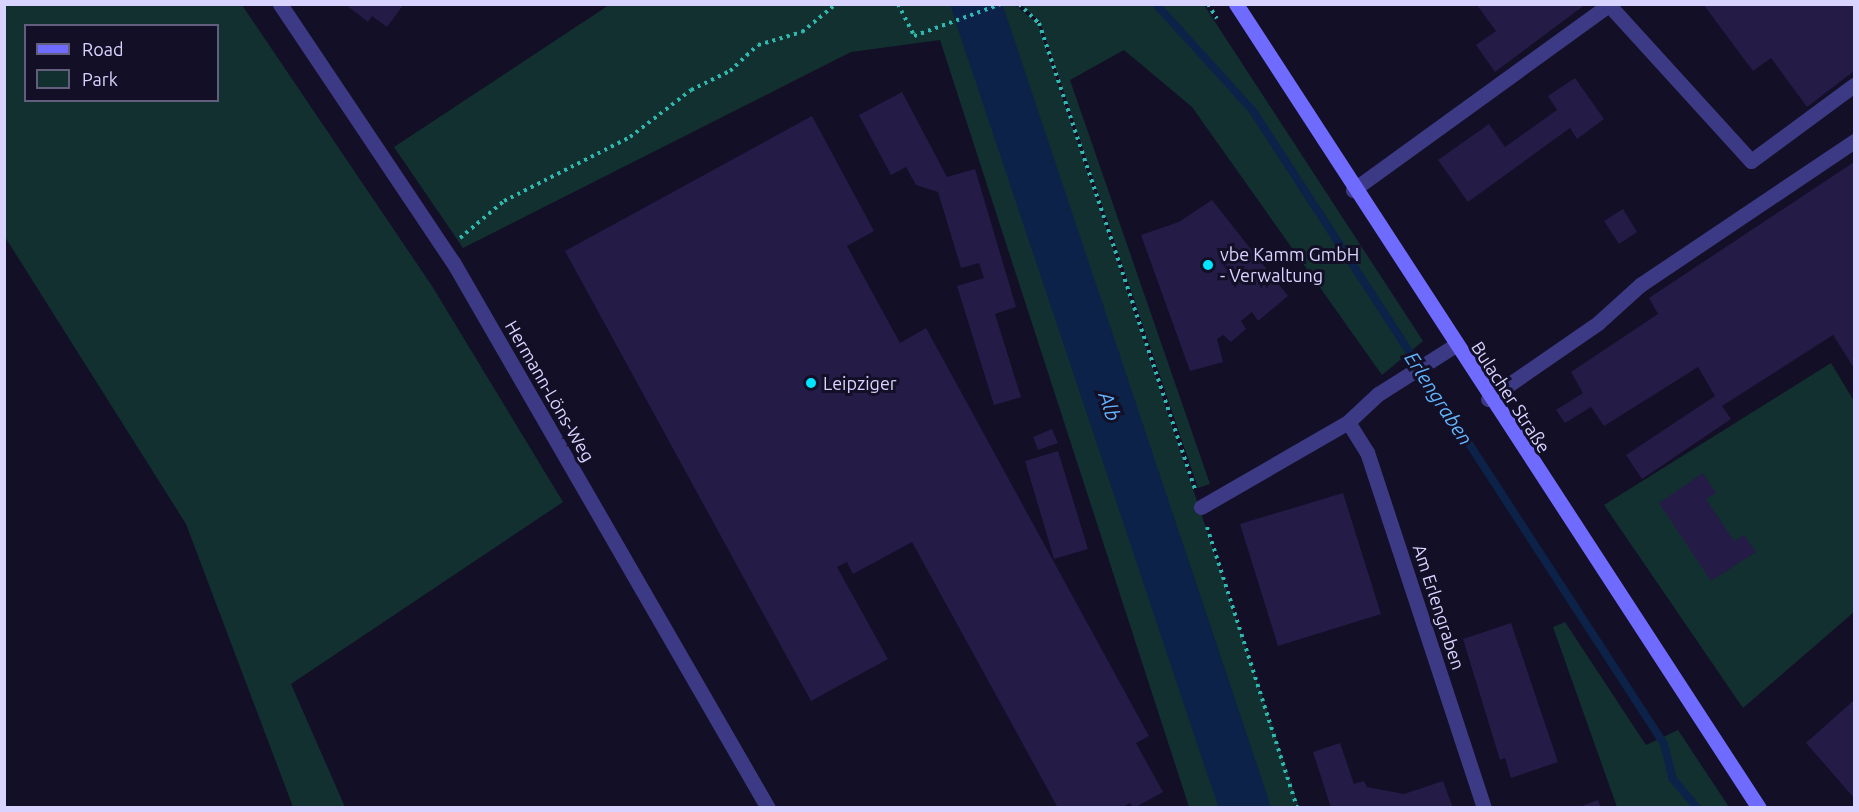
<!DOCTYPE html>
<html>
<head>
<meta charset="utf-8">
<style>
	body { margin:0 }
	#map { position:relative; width:1859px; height:812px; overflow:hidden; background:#130f26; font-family:Ubuntu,sans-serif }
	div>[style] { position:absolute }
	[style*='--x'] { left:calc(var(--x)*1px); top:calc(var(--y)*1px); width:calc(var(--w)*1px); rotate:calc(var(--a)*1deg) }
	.green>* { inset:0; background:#12302f }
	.stream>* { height:8px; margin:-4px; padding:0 4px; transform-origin:4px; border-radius:4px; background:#0c2248 }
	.river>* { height:50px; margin:-25px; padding:0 25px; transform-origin:25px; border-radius:25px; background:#0c2248 }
	.building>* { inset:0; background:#241b47 }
	.path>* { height:4px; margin-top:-2px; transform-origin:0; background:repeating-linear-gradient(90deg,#2fb8b0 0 3px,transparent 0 7.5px) }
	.lane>* { height:15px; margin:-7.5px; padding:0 7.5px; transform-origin:7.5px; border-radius:7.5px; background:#3d3a85 }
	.street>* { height:15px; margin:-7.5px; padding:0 7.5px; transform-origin:7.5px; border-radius:7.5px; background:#3d3a85 }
	.secondary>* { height:15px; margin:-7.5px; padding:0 7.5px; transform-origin:7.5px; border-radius:7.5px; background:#6f6bff }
	.dots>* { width:16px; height:16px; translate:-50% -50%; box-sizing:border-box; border:3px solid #130f26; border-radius:50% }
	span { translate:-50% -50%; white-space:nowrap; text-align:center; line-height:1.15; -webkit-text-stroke:6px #130f26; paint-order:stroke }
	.poi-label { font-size:18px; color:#d9d4ff }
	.left { translate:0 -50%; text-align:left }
	.street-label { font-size:18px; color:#d9d4ff }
	.water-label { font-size:20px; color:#62b6ff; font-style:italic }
	.frame { position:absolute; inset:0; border:6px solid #d9d4ff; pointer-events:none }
	.legend { position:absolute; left:24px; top:24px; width:195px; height:78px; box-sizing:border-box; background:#130f26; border:2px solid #625e7d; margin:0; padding:8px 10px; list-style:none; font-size:18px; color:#d9d4ff }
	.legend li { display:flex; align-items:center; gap:12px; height:30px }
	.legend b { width:30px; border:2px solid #625e7d }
</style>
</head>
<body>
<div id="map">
	<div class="green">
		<i style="clip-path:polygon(evenodd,5px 4px,242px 5px,432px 286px,563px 502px,291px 684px,345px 807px,293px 807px,186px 524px,5px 237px,5px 4px,26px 26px,218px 26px,218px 100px,26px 100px,26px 26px)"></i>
		<i style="clip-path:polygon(609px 5px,1015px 5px,1038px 24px,1299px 807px,1189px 807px,940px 40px,851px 52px,463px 248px,394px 147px)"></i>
		<i style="clip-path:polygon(1021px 5px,1204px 5px,1423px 341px,1382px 375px,1192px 107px,1124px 50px,1070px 80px,1210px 484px,1198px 488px,1040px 22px)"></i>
		<i style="clip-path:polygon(1831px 363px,1854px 401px,1854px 612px,1743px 708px,1604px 505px)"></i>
		<i style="clip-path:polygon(1565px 622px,1646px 745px,1678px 730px,1729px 807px,1617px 807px,1553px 627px)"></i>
	</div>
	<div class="stream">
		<i style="--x:1156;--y:4;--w:144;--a:47.8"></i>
		<i style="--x:1253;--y:111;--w:755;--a:57"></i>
		<i style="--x:1664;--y:744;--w:36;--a:76"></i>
		<i style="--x:1673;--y:779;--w:38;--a:50"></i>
	</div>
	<div class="river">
		<i style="--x:976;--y:4;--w:848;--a:71.5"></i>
	</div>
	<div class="building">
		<i style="clip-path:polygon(345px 4px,404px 4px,387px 27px,372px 16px,368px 22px)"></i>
		<i style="clip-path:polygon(1476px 4px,1586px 4px,1495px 72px,1476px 45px,1496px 31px)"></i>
		<i style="clip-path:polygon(1703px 4px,1854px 4px,1854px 71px,1807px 107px,1771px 58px,1753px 71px)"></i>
		<i style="clip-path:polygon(1575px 78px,1604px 119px,1577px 139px,1570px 128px,1468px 202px,1438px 160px,1489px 124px,1505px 147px,1557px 110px,1548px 96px)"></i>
		<i style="clip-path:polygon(902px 92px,947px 177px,975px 169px,1016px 307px,995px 314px,1021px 397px,994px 405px,957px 286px,984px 278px,979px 263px,961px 268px,938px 192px,916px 185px,906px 167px,891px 175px,859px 115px)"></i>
		<i style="clip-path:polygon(812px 116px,874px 231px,847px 246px,900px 343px,926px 328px,1149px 736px,1136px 743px,1163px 792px,1134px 808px,1130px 803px,1121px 808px,1058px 808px,912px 542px,853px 574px,847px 562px,837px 567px,888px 659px,811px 701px,565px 251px)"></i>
		<i style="clip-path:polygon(1854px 162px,1854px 368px,1833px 335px,1722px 406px,1731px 419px,1642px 479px,1626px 455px,1715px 396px,1698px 367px,1604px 426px,1591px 407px,1565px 423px,1556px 410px,1583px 393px,1571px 372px,1658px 314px,1649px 298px)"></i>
		<i style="clip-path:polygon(1212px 200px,1288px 296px,1258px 321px,1252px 312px,1241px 321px,1246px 329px,1231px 342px,1223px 335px,1217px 339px,1223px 362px,1190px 371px,1141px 235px,1179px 222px)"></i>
		<i style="clip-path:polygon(1623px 209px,1637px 232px,1619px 244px,1604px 221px)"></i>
		<i style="clip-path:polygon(1052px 429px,1058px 443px,1038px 450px,1033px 437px)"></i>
		<i style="clip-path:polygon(1058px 451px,1088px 549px,1054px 559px,1025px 461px)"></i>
		<i style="clip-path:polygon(1703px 473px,1716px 493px,1706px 499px,1734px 541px,1744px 535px,1756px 552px,1711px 581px,1659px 503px)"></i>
		<i style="clip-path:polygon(1343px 493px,1381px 614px,1278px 646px,1240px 524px)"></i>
		<i style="clip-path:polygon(1511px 623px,1558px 762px,1511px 778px,1505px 758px,1500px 760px,1463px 639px)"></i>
		<i style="clip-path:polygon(1854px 700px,1854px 798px,1806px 743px)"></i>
		<i style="clip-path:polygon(1340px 743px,1354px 784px,1364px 781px,1367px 787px,1404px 794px,1443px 781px,1453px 808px,1331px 808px,1313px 752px)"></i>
		<i style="clip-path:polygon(1598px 800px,1601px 808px,1579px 808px,1579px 807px)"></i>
	</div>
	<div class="path">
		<i style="--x:898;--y:4;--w:36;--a:63"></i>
		<i style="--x:914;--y:36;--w:93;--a:-20.2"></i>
		<i style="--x:1019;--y:4;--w:28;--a:44"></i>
		<i style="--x:1039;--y:23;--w:491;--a:71.5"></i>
		<i style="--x:1208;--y:4;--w:17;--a:59"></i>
		<i style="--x:460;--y:238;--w:57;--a:-40.1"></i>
		<i style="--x:504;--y:201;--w:141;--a:-26.9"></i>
		<i style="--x:630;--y:137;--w:77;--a:-37.6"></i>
		<i style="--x:691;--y:90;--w:43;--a:-26"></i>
		<i style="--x:730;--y:71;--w:38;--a:-43"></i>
		<i style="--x:758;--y:45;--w:46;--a:-16.5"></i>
		<i style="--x:802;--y:32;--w:44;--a:-39.5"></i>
		<i style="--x:1207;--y:527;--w:295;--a:72.2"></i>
	</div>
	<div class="lane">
		<i style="--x:1353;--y:190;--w:316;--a:-35.9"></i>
		<i style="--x:1609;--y:5;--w:211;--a:47.7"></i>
		<i style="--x:1751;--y:161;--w:128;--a:-36.4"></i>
		<i style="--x:1488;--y:399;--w:134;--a:-34.6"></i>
		<i style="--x:1598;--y:323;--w:57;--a:-42.1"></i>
		<i style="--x:1640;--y:285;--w:258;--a:-33.9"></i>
		<i style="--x:1201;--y:507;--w:170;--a:-30"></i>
	</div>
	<div class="street">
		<i style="--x:280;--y:4;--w:311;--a:56.2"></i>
		<i style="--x:453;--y:262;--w:630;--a:60.02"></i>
		<i style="--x:1454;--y:346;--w:90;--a:147.7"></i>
		<i style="--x:1378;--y:394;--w:41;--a:137"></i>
		<i style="--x:1348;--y:422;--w:36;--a:58"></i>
		<i style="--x:1367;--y:452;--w:375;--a:71.8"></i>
	</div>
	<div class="secondary">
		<i style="--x:1236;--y:4;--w:959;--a:56.96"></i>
	</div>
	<div class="dots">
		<i style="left:1208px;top:265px;background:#00e5ff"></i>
		<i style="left:811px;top:383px;background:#00e5ff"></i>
	</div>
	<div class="poi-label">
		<span class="left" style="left:1220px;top:265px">vbe Kamm GmbH<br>- Verwaltung</span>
		<span class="left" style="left:823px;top:383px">Leipziger</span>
	</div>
	<div class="street-label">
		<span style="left:550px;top:391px;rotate:60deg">Hermann-Löns-Weg</span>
		<span style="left:1511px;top:397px;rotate:57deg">Bulacher Straße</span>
		<span style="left:1439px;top:607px;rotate:72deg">Am Erlengraben</span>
	</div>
	<div class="water-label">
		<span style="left:1439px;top:398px;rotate:57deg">Erlengraben</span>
		<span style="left:1110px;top:406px;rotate:71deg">Alb</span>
	</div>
	<div class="frame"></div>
	<ul class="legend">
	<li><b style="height:8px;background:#6f6bff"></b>Road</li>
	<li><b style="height:16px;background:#12302f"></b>Park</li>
	</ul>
</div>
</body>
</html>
